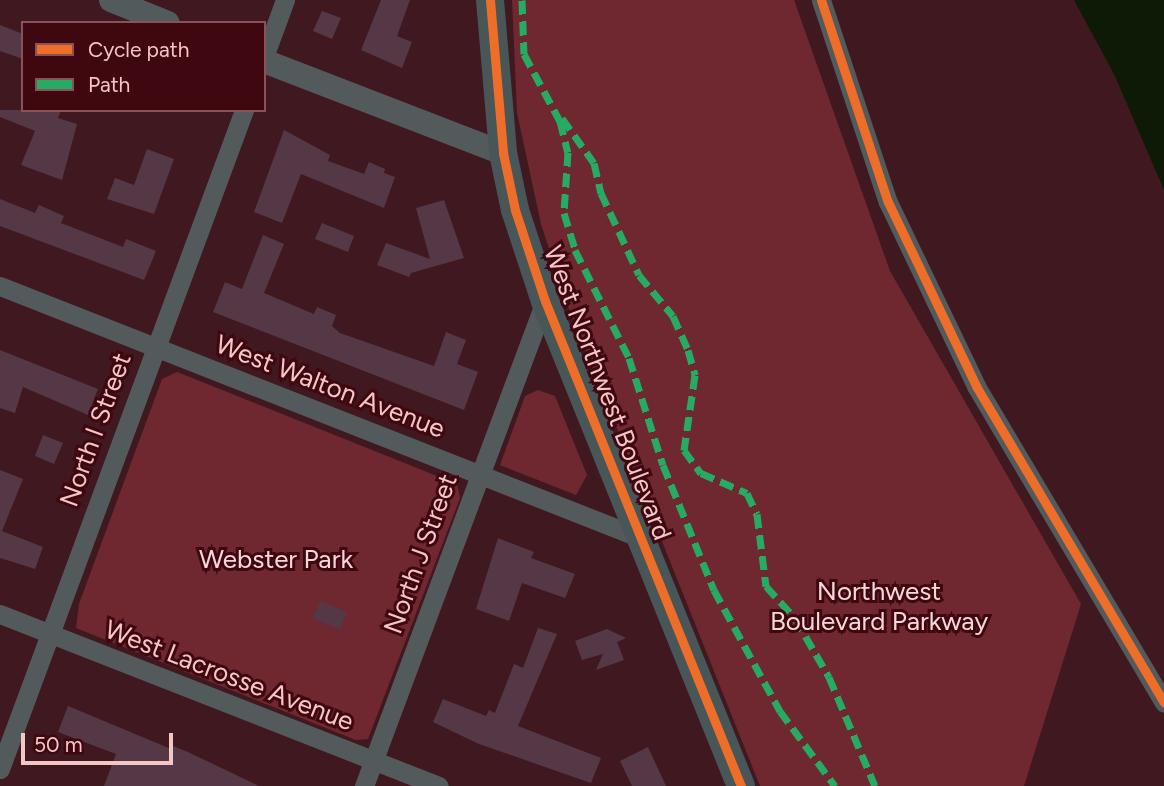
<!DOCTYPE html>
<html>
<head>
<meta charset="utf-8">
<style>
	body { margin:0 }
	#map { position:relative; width:1164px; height:786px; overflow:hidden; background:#401820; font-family:Figtree,sans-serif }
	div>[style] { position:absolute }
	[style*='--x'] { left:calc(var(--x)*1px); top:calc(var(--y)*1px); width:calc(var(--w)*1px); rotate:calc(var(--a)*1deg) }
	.green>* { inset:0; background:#702830 }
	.water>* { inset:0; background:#0d1a05 }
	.building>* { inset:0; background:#543846 }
	.minor>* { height:19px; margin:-9.5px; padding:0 9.5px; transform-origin:9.5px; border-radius:9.5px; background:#535a5c }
	.tertiary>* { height:24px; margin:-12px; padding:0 12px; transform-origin:12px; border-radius:12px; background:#535a5c }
	.secondary>* { height:28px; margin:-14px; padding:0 14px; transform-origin:14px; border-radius:14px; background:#485657 }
	.quiet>* { height:7px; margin-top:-3.5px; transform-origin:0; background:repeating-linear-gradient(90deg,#26ab63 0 14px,transparent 0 21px) }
	.cycleway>* { height:9px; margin:-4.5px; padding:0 4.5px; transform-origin:4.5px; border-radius:4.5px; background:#ee6e29 }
	span { translate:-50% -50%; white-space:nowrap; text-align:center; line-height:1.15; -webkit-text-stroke:6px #3f0710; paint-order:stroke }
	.street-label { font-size:26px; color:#f4c6c6 }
	.park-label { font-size:26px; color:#f6d8d8 }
	.legend { position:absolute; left:21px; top:21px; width:245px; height:91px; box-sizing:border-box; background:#3f0710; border:2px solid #875359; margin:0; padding:9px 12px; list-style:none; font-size:21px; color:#f4c6c6 }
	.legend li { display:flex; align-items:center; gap:14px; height:35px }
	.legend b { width:35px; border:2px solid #875359 }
	.scale { position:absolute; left:21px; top:733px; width:152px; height:32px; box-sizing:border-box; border:4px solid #f4c6c6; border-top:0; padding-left:9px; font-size:21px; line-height:24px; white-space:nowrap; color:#f4c6c6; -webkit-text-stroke:5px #3f0710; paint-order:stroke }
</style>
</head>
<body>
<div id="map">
	<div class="green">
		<i style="clip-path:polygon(512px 0,794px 0,890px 271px,1081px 604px,1024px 786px,760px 786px,569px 309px,541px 224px,517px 113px)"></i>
		<i style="clip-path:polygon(177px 372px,457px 484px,460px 498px,368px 739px,356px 740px,76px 628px,79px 604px,162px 379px)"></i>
		<i style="clip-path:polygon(538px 390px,555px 396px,587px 475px,576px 495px,500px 465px,525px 396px)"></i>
	</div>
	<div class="water">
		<i style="clip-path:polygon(1074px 0,1164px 0,1164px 190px,1114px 74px)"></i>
	</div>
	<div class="building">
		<i style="clip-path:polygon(381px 0,410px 0,397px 36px,412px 42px,402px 68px,361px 50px)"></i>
		<i style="clip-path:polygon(322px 11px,341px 18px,332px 39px,313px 31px)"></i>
		<i style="clip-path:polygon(0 25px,23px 34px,23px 59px,0 51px)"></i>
		<i style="clip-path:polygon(0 110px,61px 110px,58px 118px,77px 124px,62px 180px,21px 165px,35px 131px,0 117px)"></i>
		<i style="clip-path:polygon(284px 130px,330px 155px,328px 161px,364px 174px,369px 162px,385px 169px,384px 173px,395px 177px,384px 208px,301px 174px,282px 223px,254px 212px)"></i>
		<i style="clip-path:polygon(147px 149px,174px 159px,154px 214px,107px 199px,115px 178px,134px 185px)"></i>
		<i style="clip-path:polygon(0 199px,35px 213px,39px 205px,64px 216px,61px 223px,123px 247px,126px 239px,156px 251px,144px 280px,0 226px)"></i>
		<i style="clip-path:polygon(444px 200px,464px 258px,411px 273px,409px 277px,377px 265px,386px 243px,430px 259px,416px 208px)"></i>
		<i style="clip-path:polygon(322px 223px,354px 236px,348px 252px,315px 239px)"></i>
		<i style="clip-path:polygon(263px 235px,284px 244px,264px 293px,314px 314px,317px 307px,336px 315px,332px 326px,340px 333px,434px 366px,446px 332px,466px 340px,457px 364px,478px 372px,464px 410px,213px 312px,225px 282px,242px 289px)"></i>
		<i style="clip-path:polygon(0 350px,98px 389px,88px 415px,23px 387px,15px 413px,0 408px)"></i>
		<i style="clip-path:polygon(43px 435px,63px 443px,54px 464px,35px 456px)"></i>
		<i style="clip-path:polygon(0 470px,23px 479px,2px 531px,43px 547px,35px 569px,0 558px)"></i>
		<i style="clip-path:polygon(498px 538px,534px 552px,531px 558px,575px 574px,565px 598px,522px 583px,509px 621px,476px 609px)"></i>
		<i style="clip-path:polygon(320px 601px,347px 612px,340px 629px,313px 619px)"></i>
		<i style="clip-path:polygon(538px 628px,557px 634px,518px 726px,601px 758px,591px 783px,479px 744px,433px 722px,443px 699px,486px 716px,489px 710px,495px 713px,514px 664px,523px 668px)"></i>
		<i style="clip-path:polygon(607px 629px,626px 638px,617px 642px,624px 660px,596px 670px,603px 654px,582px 660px,575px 641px)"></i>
		<i style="clip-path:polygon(68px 706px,171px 749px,173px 746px,188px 752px,259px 786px,104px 786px,116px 754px,58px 732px)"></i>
		<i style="clip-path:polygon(648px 747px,666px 786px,632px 786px,620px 761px)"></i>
	</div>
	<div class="minor">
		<i style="--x:821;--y:0;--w:213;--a:71.7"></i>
		<i style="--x:888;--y:202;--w:204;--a:64.4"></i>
		<i style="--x:976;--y:386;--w:368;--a:59.3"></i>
		<i style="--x:264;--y:57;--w:61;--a:-69.8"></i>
		<i style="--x:0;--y:286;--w:689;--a:21.46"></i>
		<i style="--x:0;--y:614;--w:471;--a:21.4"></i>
		<i style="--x:0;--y:769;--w:703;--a:-69.68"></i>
		<i style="--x:364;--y:786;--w:518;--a:-69.53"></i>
	</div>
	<div class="tertiary">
		<i style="--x:111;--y:0;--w:61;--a:22"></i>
		<i style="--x:264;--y:61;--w:256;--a:21.1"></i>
	</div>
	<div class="secondary">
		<i style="--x:490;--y:0;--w:154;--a:85.1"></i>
		<i style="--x:503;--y:153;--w:58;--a:78.1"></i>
		<i style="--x:515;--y:210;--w:96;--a:71.8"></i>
		<i style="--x:545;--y:301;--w:523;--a:68"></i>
	</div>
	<div class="quiet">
		<i style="--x:522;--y:0;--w:54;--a:87.9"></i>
		<i style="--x:524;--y:54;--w:76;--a:61.8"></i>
		<i style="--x:560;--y:121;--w:32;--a:76"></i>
		<i style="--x:568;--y:152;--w:61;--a:93.8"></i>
		<i style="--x:564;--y:213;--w:39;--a:73"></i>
		<i style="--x:575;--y:250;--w:121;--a:63.4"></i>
		<i style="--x:629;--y:358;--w:112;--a:72.4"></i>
		<i style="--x:663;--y:465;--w:135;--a:67.8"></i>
		<i style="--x:714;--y:590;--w:138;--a:61.4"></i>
		<i style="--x:780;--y:711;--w:93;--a:53.7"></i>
		<i style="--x:562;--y:118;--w:55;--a:54.6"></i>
		<i style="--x:594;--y:163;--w:31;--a:77"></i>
		<i style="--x:601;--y:193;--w:90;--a:65.1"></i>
		<i style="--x:639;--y:275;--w:53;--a:50.3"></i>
		<i style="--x:673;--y:316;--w:37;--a:66"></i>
		<i style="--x:688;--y:350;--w:26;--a:74"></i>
		<i style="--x:695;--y:375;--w:76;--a:98.3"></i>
		<i style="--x:684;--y:450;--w:29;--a:54"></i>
		<i style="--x:701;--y:473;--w:50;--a:23.5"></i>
		<i style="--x:747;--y:493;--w:23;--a:65"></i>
		<i style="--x:757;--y:514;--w:73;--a:82.9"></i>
		<i style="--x:766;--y:586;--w:43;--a:47.8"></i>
		<i style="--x:795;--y:618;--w:68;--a:60"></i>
		<i style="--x:829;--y:677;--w:118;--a:67.1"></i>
	</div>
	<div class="cycleway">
		<i style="--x:490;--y:0;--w:154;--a:85.1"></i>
		<i style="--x:503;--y:153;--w:58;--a:78.1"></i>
		<i style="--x:515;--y:210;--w:96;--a:71.8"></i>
		<i style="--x:545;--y:301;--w:523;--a:68"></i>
		<i style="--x:821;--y:0;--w:213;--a:71.7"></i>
		<i style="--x:888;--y:202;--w:204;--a:64.4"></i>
		<i style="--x:976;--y:386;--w:368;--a:59.3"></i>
	</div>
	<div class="street-label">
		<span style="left:330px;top:387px;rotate:21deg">West Walton Avenue</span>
		<span style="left:607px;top:393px;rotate:69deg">West Northwest Boulevard</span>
		<span style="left:96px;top:430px;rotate:-70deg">North I Street</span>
		<span style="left:421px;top:554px;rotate:-70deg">North J Street</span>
		<span style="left:229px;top:676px;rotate:21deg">West Lacrosse Avenue</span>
	</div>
	<div class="park-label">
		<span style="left:276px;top:560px">Webster Park</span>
		<span style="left:879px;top:607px">Northwest<br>Boulevard Parkway</span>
	</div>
	<ul class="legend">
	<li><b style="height:9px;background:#ee6e29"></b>Cycle path</li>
	<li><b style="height:9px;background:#26ab63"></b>Path</li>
	</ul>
	<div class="scale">50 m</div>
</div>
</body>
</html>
